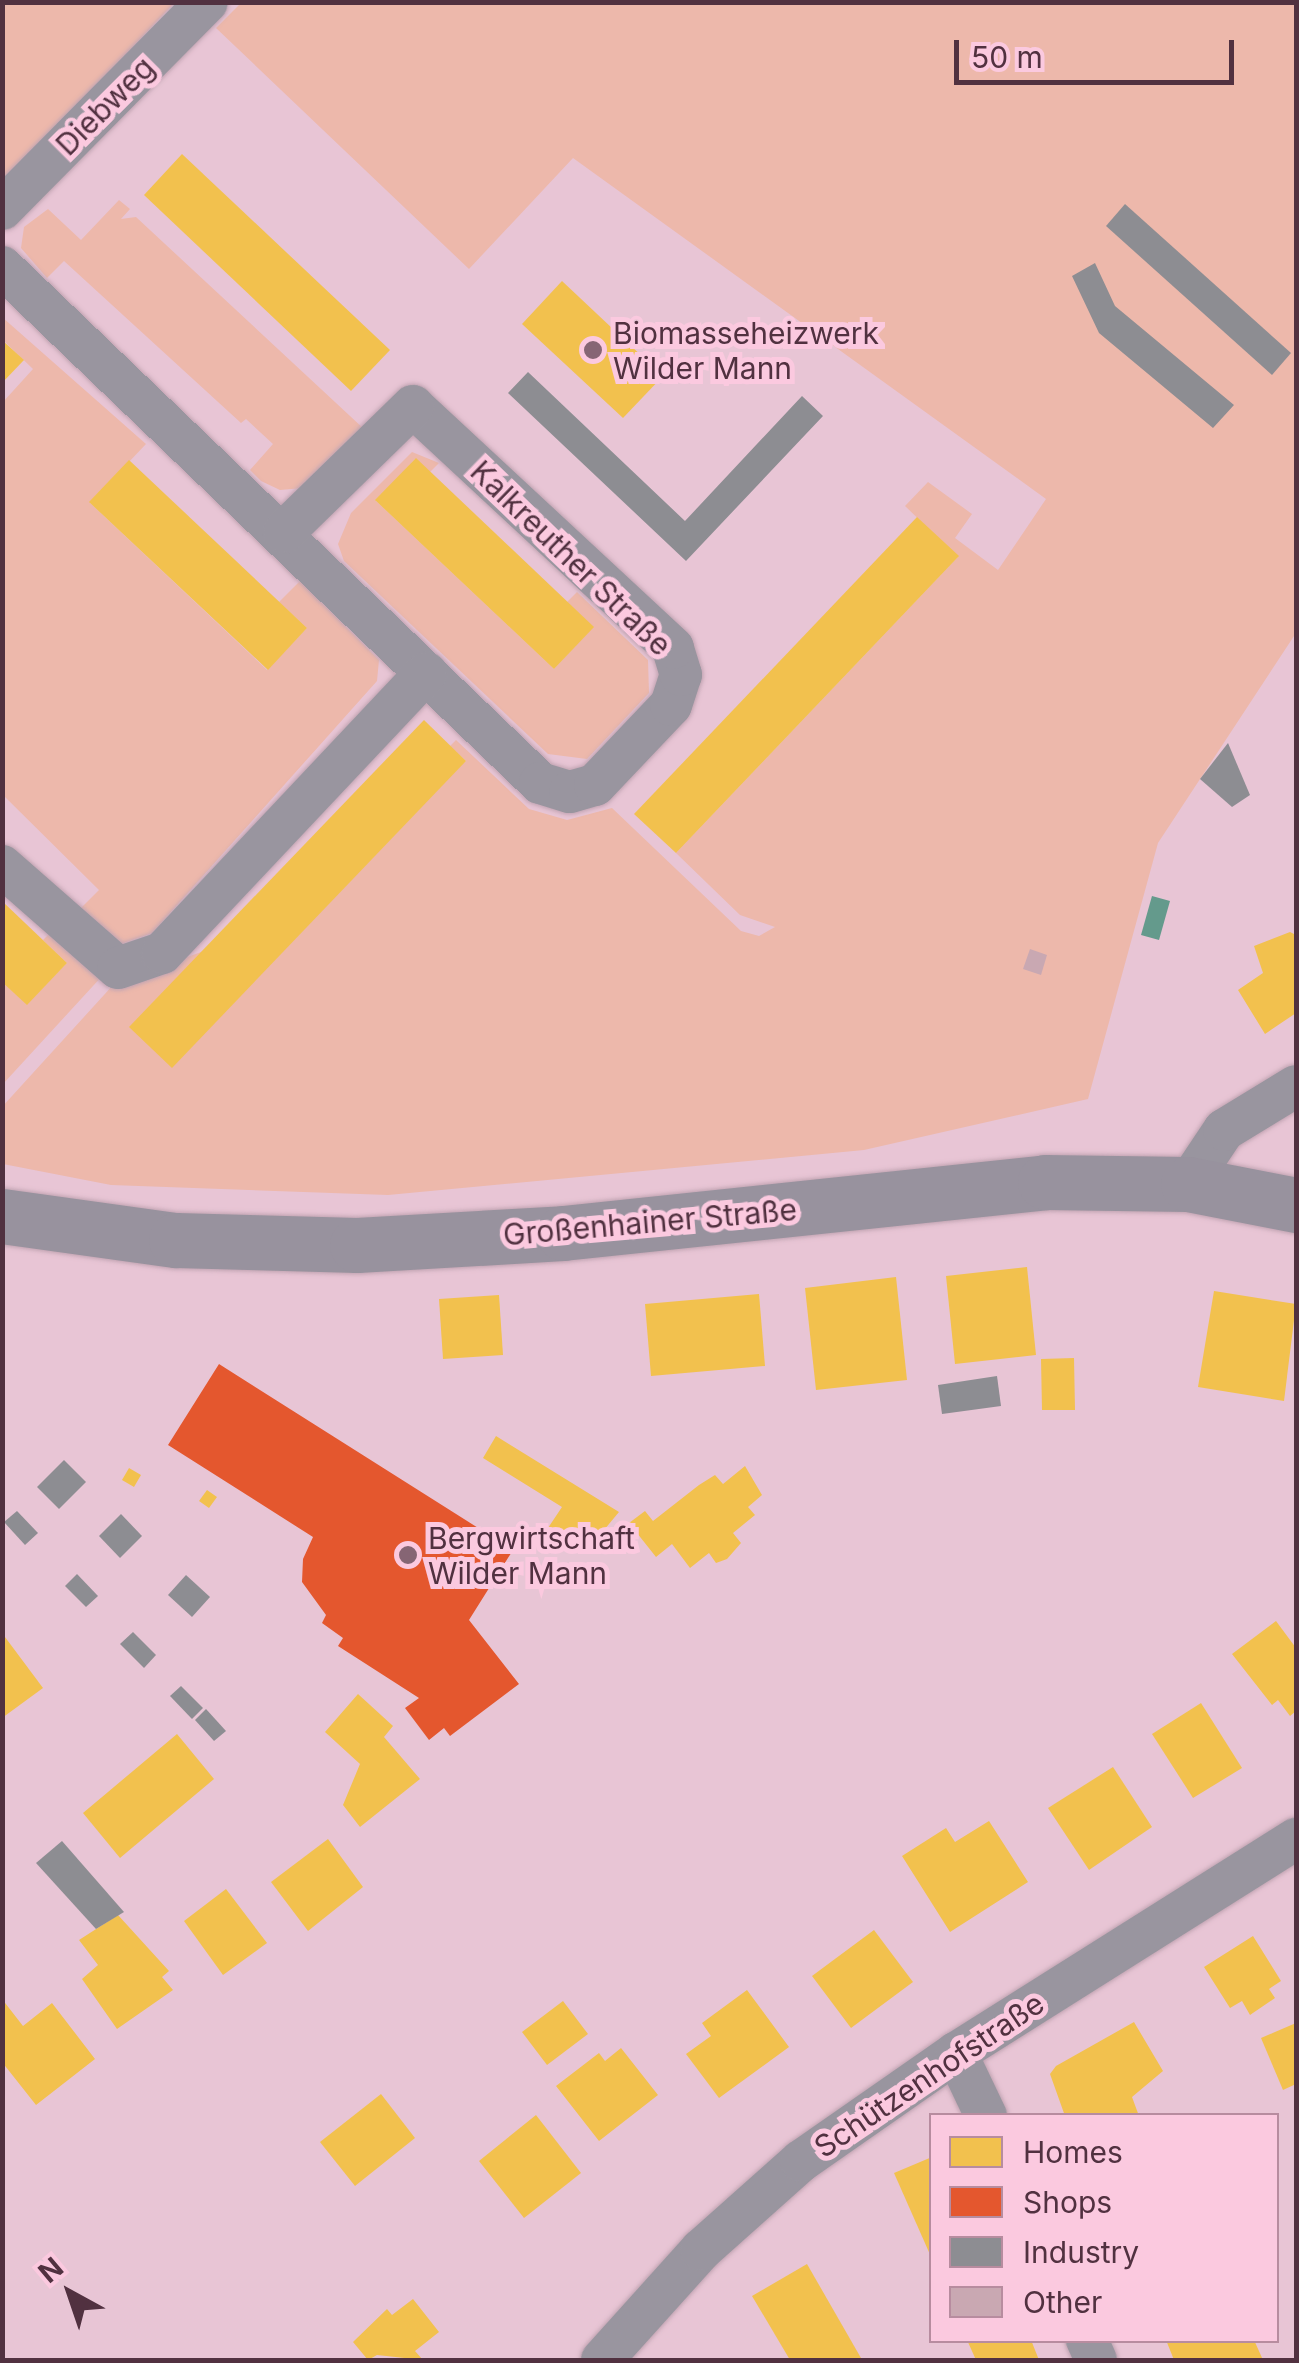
<!DOCTYPE html>
<html>
<head>
<meta charset="utf-8">
<style>
	body { margin:0 }
	#map { position:relative; width:1299px; height:2363px; overflow:hidden; background:#e8c5d5; font-family:Inter,sans-serif }
	div>[style] { position:absolute }
	[style*='--x'] { left:calc(var(--x)*1px); top:calc(var(--y)*1px); width:calc(var(--w)*1px); rotate:calc(var(--a)*1deg) }
	.green>* { inset:0; background:#edb8ab }
	.water>* { inset:0; background:#649a8c }
	.homes>* { inset:0; background:#f2c14e }
	.shops>* { inset:0; background:#e4572e }
	.industry>* { inset:0; background:#8d8d92 }
	.building>* { inset:0; background:#c9a8b2 }
	.roads { filter:drop-shadow(0 0 2px #c1a4b2) drop-shadow(0 0 2px #c1a4b2) }
	.street>* { height:42px; margin:-21px; padding:0 21px; transform-origin:21px; border-radius:21px; background:#99959f }
	.secondary>* { height:55px; margin:-27.5px; padding:0 27.5px; transform-origin:27.5px; border-radius:27.5px; background:#98929e }
	.dots>* { width:28px; height:28px; translate:-50% -50%; box-sizing:border-box; border:5px solid #fbc9df; border-radius:50% }
	span { translate:-50% -50%; white-space:nowrap; text-align:center; line-height:1.15; -webkit-text-stroke:10px #fbc9df; paint-order:stroke }
	.street-label { font-size:30px; color:#513140 }
	.poi-label { font-size:30px; color:#513140 }
	.left { translate:0 -50%; text-align:left }
	.frame { position:absolute; inset:0; border:5px solid #513140; pointer-events:none }
	.legend { position:absolute; left:929px; top:2113px; width:350px; height:230px; box-sizing:border-box; background:#fbc9df; border:2px solid #b78c9f; margin:0; padding:12px 18px; list-style:none; font-size:30px; color:#513140 }
	.legend li { display:flex; align-items:center; gap:20px; height:50px }
	.legend b { width:50px; border:2px solid #b78c9f }
	.north { position:absolute; left:20px; top:2243px; width:100px; height:100px; -webkit-text-stroke:8px #fbc9df; paint-order:stroke; rotate:320deg; font-size:28px; font-weight:700; line-height:40px; text-align:center; color:#513140 }
	.north::after { content:''; display:block; margin:auto; width:35px; height:45px; background:#513140; clip-path:polygon(50% 0,100% 100%,50% 72%,0 100%) }
	.scale { position:absolute; left:954px; top:40px; width:280px; height:45px; box-sizing:border-box; border:5px solid #513140; border-top:0; padding-left:12px; font-size:30px; line-height:35px; white-space:nowrap; color:#513140; -webkit-text-stroke:8px #fbc9df; paint-order:stroke }
</style>
</head>
<body>
<div id="map">
	<div class="green">
		<i style="clip-path:polygon(3px 3px,174px 3px,3px 184px)"></i>
		<i style="clip-path:polygon(241px 3px,1296px 3px,1296px 633px,1158px 843px,1088px 1099px,864px 1150px,388px 1195px,111px 1185px,3px 1164px,2px 1107px,114px 984px,201px 952px,466px 761px,450px 746px,456px 740px,529px 809px,567px 820px,612px 808px,741px 931px,759px 936px,775px 927px,740px 915px,676px 853px,958px 557px,905px 506px,928px 482px,972px 514px,955px 538px,998px 570px,1046px 499px,573px 158px,469px 269px,216px 28px)"></i>
		<i style="clip-path:polygon(119px 200px,130px 209px,121px 219px,136px 217px,364px 429px,303px 488px,280px 490px,261px 481px,250px 470px,273px 444px,246px 419px,241px 423px,64px 261px,47px 278px,21px 248px,24px 227px,48px 209px,81px 240px)"></i>
		<i style="clip-path:polygon(2px 317px,146px 444px,90px 503px,267px 670px,307px 628px,279px 602px,300px 581px,379px 660px,377px 681px,152px 933px,115px 946px,69px 920px,99px 890px,3px 795px,3px 402px,33px 369px,3px 340px)"></i>
		<i style="clip-path:polygon(412px 452px,439px 463px,430px 472px,415px 459px,376px 501px,554px 669px,593px 627px,567px 602px,577px 592px,648px 660px,649px 693px,587px 759px,548px 754px,344px 561px,338px 544px,351px 513px)"></i>
		<i style="clip-path:polygon(55px 928px,104px 974px,3px 1084px,2px 982px,27px 1004px,67px 963px,43px 940px)"></i>
	</div>
	<div class="water">
		<i style="clip-path:polygon(1152px 896px,1170px 901px,1159px 940px,1141px 935px)"></i>
	</div>
	<div class="homes">
		<i style="clip-path:polygon(182px 154px,390px 350px,351px 391px,144px 195px)"></i>
		<i style="clip-path:polygon(562px 281px,663px 376px,623px 418px,522px 324px)"></i>
		<i style="clip-path:polygon(2px 340px,24px 360px,2px 383px)"></i>
		<i style="clip-path:polygon(416px 458px,594px 627px,554px 669px,375px 500px)"></i>
		<i style="clip-path:polygon(129px 460px,307px 628px,268px 670px,89px 502px)"></i>
		<i style="clip-path:polygon(917px 517px,959px 556px,676px 853px,634px 814px)"></i>
		<i style="clip-path:polygon(424px 720px,466px 761px,172px 1068px,129px 1027px)"></i>
		<i style="clip-path:polygon(2px 901px,67px 963px,27px 1005px,2px 982px)"></i>
		<i style="clip-path:polygon(1290px 932px,1296px 935px,1296px 1013px,1265px 1034px,1238px 990px,1263px 973px,1254px 946px)"></i>
		<i style="clip-path:polygon(1027px 1267px,1036px 1355px,955px 1364px,946px 1276px)"></i>
		<i style="clip-path:polygon(896px 1277px,907px 1380px,816px 1390px,805px 1288px)"></i>
		<i style="clip-path:polygon(1214px 1291px,1296px 1304px,1284px 1401px,1198px 1387px)"></i>
		<i style="clip-path:polygon(759px 1294px,765px 1366px,651px 1376px,645px 1304px)"></i>
		<i style="clip-path:polygon(499px 1295px,503px 1355px,443px 1359px,439px 1299px)"></i>
		<i style="clip-path:polygon(1074px 1358px,1075px 1410px,1042px 1410px,1041px 1359px)"></i>
		<i style="clip-path:polygon(496px 1436px,619px 1512px,584px 1554px,546px 1531px,562px 1507px,483px 1458px)"></i>
		<i style="clip-path:polygon(745px 1466px,762px 1495px,748px 1507px,755px 1515px,733px 1533px,741px 1543px,727px 1559px,716px 1563px,709px 1553px,690px 1568px,672px 1544px,656px 1557px,629px 1523px,645px 1511px,653px 1521px,699px 1485px,715px 1475px,723px 1484px)"></i>
		<i style="clip-path:polygon(129px 1468px,141px 1475px,134px 1487px,122px 1480px)"></i>
		<i style="clip-path:polygon(207px 1490px,217px 1497px,209px 1508px,199px 1501px)"></i>
		<i style="clip-path:polygon(1276px 1621px,1296px 1648px,1296px 1711px,1290px 1716px,1278px 1700px,1272px 1705px,1232px 1654px)"></i>
		<i style="clip-path:polygon(2px 1633px,43px 1688px,2px 1718px)"></i>
		<i style="clip-path:polygon(358px 1694px,393px 1726px,384px 1737px,420px 1779px,360px 1827px,343px 1805px,360px 1764px,325px 1732px)"></i>
		<i style="clip-path:polygon(1201px 1703px,1242px 1768px,1193px 1798px,1152px 1734px)"></i>
		<i style="clip-path:polygon(177px 1734px,214px 1779px,120px 1858px,83px 1813px)"></i>
		<i style="clip-path:polygon(1113px 1767px,1152px 1827px,1089px 1870px,1048px 1808px)"></i>
		<i style="clip-path:polygon(989px 1821px,1028px 1882px,950px 1932px,902px 1856px,946px 1828px,955px 1842px)"></i>
		<i style="clip-path:polygon(328px 1839px,363px 1887px,308px 1931px,271px 1882px)"></i>
		<i style="clip-path:polygon(226px 1889px,267px 1943px,223px 1975px,184px 1921px)"></i>
		<i style="clip-path:polygon(118px 1915px,169px 1971px,162px 1977px,173px 1990px,117px 2029px,82px 1979px,98px 1965px,79px 1940px)"></i>
		<i style="clip-path:polygon(874px 1930px,913px 1982px,851px 2028px,812px 1976px)"></i>
		<i style="clip-path:polygon(1253px 1936px,1281px 1981px,1269px 1989px,1275px 1998px,1250px 2015px,1242px 2001px,1230px 2008px,1204px 1967px)"></i>
		<i style="clip-path:polygon(747px 1990px,789px 2047px,719px 2098px,686px 2054px,711px 2036px,702px 2023px)"></i>
		<i style="clip-path:polygon(2px 1999px,23px 2026px,52px 2003px,95px 2059px,36px 2105px,2px 2062px)"></i>
		<i style="clip-path:polygon(563px 2001px,588px 2034px,547px 2065px,522px 2032px)"></i>
		<i style="clip-path:polygon(1134px 2022px,1163px 2071px,1132px 2097px,1139px 2116px,1065px 2116px,1050px 2074px,1056px 2066px)"></i>
		<i style="clip-path:polygon(1296px 2023px,1296px 2084px,1283px 2090px,1261px 2038px)"></i>
		<i style="clip-path:polygon(621px 2048px,658px 2095px,599px 2141px,556px 2086px,599px 2053px,605px 2061px)"></i>
		<i style="clip-path:polygon(381px 2094px,415px 2138px,355px 2186px,320px 2142px)"></i>
		<i style="clip-path:polygon(536px 2115px,581px 2173px,524px 2218px,479px 2161px)"></i>
		<i style="clip-path:polygon(932px 2157px,932px 2259px,894px 2173px)"></i>
		<i style="clip-path:polygon(807px 2264px,861px 2358px,856px 2360px,790px 2360px,752px 2296px)"></i>
		<i style="clip-path:polygon(413px 2299px,439px 2332px,415px 2351px,423px 2360px,377px 2355px,368px 2360px,353px 2342px,387px 2309px,392px 2315px)"></i>
		<i style="clip-path:polygon(967px 2340px,1031px 2340px,1039px 2360px,976px 2360px)"></i>
		<i style="clip-path:polygon(1166px 2340px,1254px 2340px,1263px 2360px,1174px 2360px)"></i>
	</div>
	<div class="shops">
		<i style="clip-path:polygon(219px 1364px,513px 1550px,469px 1620px,519px 1684px,450px 1736px,444px 1728px,429px 1740px,405px 1708px,419px 1698px,338px 1646px,343px 1638px,322px 1623px,326px 1615px,302px 1582px,303px 1559px,313px 1537px,168px 1445px)"></i>
	</div>
	<div class="industry">
		<i style="clip-path:polygon(1125px 204px,1291px 353px,1272px 375px,1106px 226px)"></i>
		<i style="clip-path:polygon(1095px 263px,1115px 306px,1234px 405px,1213px 428px,1099px 333px,1072px 276px)"></i>
		<i style="clip-path:polygon(528px 372px,685px 521px,802px 396px,823px 416px,686px 561px,508px 393px)"></i>
		<i style="clip-path:polygon(1228px 743px,1250px 795px,1232px 807px,1200px 779px)"></i>
		<i style="clip-path:polygon(997px 1376px,1001px 1406px,942px 1414px,938px 1385px)"></i>
		<i style="clip-path:polygon(64px 1460px,86px 1482px,59px 1509px,37px 1487px)"></i>
		<i style="clip-path:polygon(17px 1511px,38px 1533px,25px 1545px,4px 1522px)"></i>
		<i style="clip-path:polygon(121px 1514px,142px 1536px,120px 1558px,99px 1536px)"></i>
		<i style="clip-path:polygon(77px 1574px,98px 1596px,86px 1607px,65px 1586px)"></i>
		<i style="clip-path:polygon(186px 1575px,210px 1597px,192px 1617px,168px 1595px)"></i>
		<i style="clip-path:polygon(133px 1632px,156px 1655px,144px 1668px,120px 1644px)"></i>
		<i style="clip-path:polygon(181px 1686px,203px 1708px,192px 1719px,170px 1696px)"></i>
		<i style="clip-path:polygon(206px 1709px,226px 1731px,214px 1741px,195px 1720px)"></i>
		<i style="clip-path:polygon(62px 1841px,124px 1912px,96px 1929px,36px 1863px)"></i>
	</div>
	<div class="building">
		<i style="clip-path:polygon(1030px 949px,1047px 955px,1041px 975px,1023px 969px)"></i>
	</div>
	<div class="roads">
		<div class="street">
			<i style="--x:2;--y:209;--w:291;--a:-45.3"></i>
			<i style="--x:2;--y:267;--w:745;--a:43.8"></i>
			<i style="--x:540;--y:783;--w:31;--a:17"></i>
			<i style="--x:570;--y:792;--w:26;--a:-16"></i>
			<i style="--x:595;--y:785;--w:110;--a:-46.5"></i>
			<i style="--x:671;--y:705;--w:32;--a:-72"></i>
			<i style="--x:681;--y:675;--w:28;--a:-107"></i>
			<i style="--x:673;--y:648;--w:355;--a:-137.1"></i>
			<i style="--x:413;--y:406;--w:180;--a:135.7"></i>
			<i style="--x:2;--y:866;--w:154;--a:41.3"></i>
			<i style="--x:118;--y:968;--w:46;--a:-18.8"></i>
			<i style="--x:162;--y:953;--w:385;--a:-46.7"></i>
			<i style="--x:1188;--y:1184;--w:65;--a:-56.3"></i>
			<i style="--x:1224;--y:1130;--w:84;--a:-31.4"></i>
			<i style="--x:956;--y:2053;--w:70;--a:64.5"></i>
			<i style="--x:1087;--y:2340;--w:22;--a:66"></i>
			<i style="--x:602;--y:2360;--w:148;--a:-48"></i>
			<i style="--x:701;--y:2250;--w:134;--a:-41.7"></i>
			<i style="--x:801;--y:2161;--w:189;--a:-34.9"></i>
			<i style="--x:956;--y:2053;--w:402;--a:-32.2"></i>
		</div>
		<div class="secondary">
			<i style="--x:2;--y:1216;--w:176;--a:7.9"></i>
			<i style="--x:176;--y:1240;--w:181;--a:1.6"></i>
			<i style="--x:357;--y:1245;--w:206;--a:-3.3"></i>
			<i style="--x:563;--y:1233;--w:485;--a:-6"></i>
			<i style="--x:1045;--y:1182;--w:143;--a:0.8"></i>
			<i style="--x:1188;--y:1184;--w:110;--a:11"></i>
		</div>
	</div>
	<div class="dots">
		<i style="left:593px;top:350px;background:#866574"></i>
		<i style="left:408px;top:1555px;background:#866574"></i>
	</div>
	<div class="street-label">
		<span style="left:105px;top:106px;rotate:-45deg">Diebweg</span>
		<span style="left:571px;top:558px;rotate:44deg">Kalkreuther Straße</span>
		<span style="left:650px;top:1222px;rotate:-5deg">Großenhainer Straße</span>
		<span style="left:929px;top:2075px;rotate:-34deg">Schützenhofstraße</span>
	</div>
	<div class="poi-label">
		<span class="left" style="left:613px;top:350px">Biomasseheizwerk<br>Wilder Mann</span>
		<span class="left" style="left:428px;top:1555px">Bergwirtschaft<br>Wilder Mann</span>
	</div>
	<div class="frame"></div>
	<ul class="legend">
	<li><b style="height:28px;background:#f2c14e"></b>Homes</li>
	<li><b style="height:28px;background:#e4572e"></b>Shops</li>
	<li><b style="height:28px;background:#8d8d92"></b>Industry</li>
	<li><b style="height:28px;background:#c9a8b2"></b>Other</li>
	</ul>
	<div class="north">N</div>
	<div class="scale">50 m</div>
</div>
</body>
</html>
